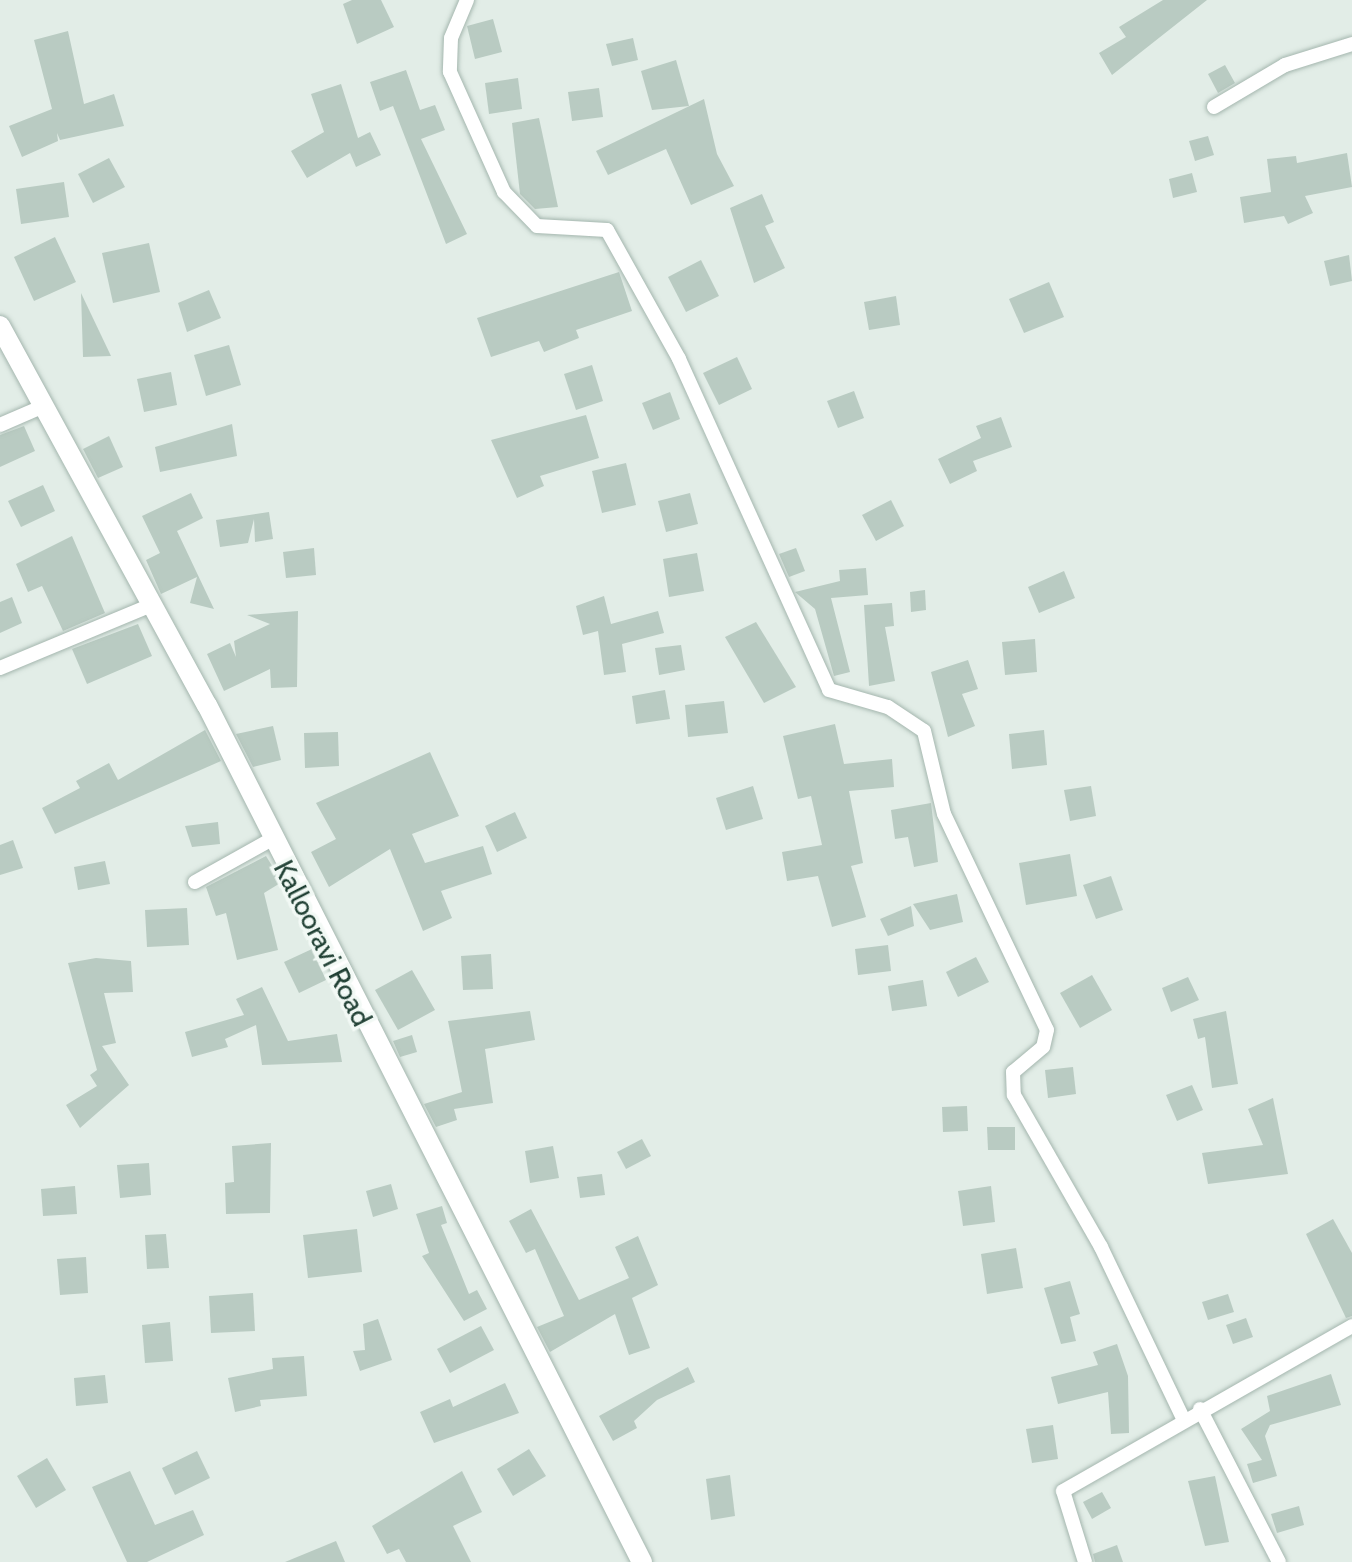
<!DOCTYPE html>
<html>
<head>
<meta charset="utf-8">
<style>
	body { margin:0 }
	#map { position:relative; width:1352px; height:1562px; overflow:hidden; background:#e2ede7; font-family:Cabin,sans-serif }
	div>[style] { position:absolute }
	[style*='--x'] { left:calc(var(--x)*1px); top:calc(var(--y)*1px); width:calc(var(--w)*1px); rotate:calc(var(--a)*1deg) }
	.building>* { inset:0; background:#b9cbc2 }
	.roads { filter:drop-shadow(0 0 2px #a4b6ae) drop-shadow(0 0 2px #a4b6ae) }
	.street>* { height:14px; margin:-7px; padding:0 7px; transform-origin:7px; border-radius:7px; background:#fff }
	.secondary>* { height:20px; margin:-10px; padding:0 10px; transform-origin:10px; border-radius:10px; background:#fff }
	span { translate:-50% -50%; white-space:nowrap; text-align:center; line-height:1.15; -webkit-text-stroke:7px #f2f9f5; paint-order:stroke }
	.street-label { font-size:28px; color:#204034 }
</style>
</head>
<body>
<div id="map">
	<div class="building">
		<i style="clip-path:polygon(352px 0,381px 0,394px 27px,357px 44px,343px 4px)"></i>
		<i style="clip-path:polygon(1163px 0,1207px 0,1112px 75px,1099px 53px,1126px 37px,1119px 27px)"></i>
		<i style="clip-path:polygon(493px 19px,502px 52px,475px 59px,467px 26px)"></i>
		<i style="clip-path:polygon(68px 31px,84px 104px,114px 94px,124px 126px,60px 140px,57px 133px,58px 141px,22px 157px,9px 126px,52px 109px,34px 40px)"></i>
		<i style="clip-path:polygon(633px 38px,638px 60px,612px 66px,606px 44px)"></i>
		<i style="clip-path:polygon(676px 60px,689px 106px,652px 110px,641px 71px)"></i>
		<i style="clip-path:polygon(1225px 65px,1235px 83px,1218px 93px,1208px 74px)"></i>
		<i style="clip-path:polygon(406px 70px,420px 110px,435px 105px,445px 130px,421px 139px,467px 234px,446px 244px,393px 106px,380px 111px,370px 82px)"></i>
		<i style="clip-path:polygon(518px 78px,522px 109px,489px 114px,485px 83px)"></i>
		<i style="clip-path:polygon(341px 84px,358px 138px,370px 132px,381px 155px,356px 167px,350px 153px,307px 178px,291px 151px,324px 132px,311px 94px)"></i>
		<i style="clip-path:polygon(599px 88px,603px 117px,572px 121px,568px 92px)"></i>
		<i style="clip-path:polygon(704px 99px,717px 154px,734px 186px,691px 205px,666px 149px,608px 175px,596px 151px)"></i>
		<i style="clip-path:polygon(539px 118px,558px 207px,535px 209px,520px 194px,512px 123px)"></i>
		<i style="clip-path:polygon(1208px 136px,1214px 155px,1195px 161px,1189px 141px)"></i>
		<i style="clip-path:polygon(1347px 153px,1352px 187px,1305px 196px,1313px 213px,1288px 224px,1284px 216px,1244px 223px,1240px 197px,1271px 192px,1267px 159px,1296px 156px,1297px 163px)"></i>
		<i style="clip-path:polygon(109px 158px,125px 187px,93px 203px,78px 174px)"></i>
		<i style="clip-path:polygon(1192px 173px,1197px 192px,1173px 198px,1169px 179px)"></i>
		<i style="clip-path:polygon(64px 182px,69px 217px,21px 224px,16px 189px)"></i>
		<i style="clip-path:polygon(762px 194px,774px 222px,765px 226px,785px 268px,754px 283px,730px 208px)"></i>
		<i style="clip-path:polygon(55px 237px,76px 282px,34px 301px,14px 257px)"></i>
		<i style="clip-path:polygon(149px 243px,160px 292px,113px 303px,102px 253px)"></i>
		<i style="clip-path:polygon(1349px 255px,1352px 281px,1330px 286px,1324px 261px)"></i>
		<i style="clip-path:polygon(701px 260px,719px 296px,686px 312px,668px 277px)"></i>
		<i style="clip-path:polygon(619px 272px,632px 311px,576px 330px,579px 338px,544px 352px,539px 341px,491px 357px,477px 318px)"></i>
		<i style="clip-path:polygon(1049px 282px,1064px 317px,1024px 333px,1009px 299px)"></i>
		<i style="clip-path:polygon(209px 290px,221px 318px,187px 332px,178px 303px)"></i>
		<i style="clip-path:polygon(81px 293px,111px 356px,83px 357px)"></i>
		<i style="clip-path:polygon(896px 296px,900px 325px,869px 330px,864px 302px)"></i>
		<i style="clip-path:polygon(229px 345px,241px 385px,206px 396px,194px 355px)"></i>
		<i style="clip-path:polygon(737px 357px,752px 389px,719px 405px,703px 373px)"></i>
		<i style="clip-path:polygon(592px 365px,603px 401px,576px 410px,564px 374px)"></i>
		<i style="clip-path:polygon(171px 372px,177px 405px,144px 412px,137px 379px)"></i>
		<i style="clip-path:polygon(854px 391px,864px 418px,838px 428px,827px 401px)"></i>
		<i style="clip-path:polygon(670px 392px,680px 419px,653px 430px,642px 403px)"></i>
		<i style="clip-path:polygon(586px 415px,599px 458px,540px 476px,544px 486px,517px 498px,491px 440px)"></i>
		<i style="clip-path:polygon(1001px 417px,1012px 447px,973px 461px,977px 471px,950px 484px,938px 459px,981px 438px,976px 426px)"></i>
		<i style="clip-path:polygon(232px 424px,237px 456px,160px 472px,155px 447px)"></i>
		<i style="clip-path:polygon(24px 426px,35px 451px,0 467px,0 435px)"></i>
		<i style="clip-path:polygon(109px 436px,123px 467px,98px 478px,83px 449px)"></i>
		<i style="clip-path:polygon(626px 463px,636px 505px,602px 513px,592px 471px)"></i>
		<i style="clip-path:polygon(43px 485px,55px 511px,21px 527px,8px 501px)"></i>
		<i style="clip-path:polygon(191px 493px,203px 518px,177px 531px,214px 609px,190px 603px,197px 577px,161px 594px,146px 560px,160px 553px,142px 516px)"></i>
		<i style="clip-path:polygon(690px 493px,698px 524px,666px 532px,658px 501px)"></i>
		<i style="clip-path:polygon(891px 500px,904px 526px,876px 541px,862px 515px)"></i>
		<i style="clip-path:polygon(269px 512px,273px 539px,255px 542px,254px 519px,248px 543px,220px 547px,216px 520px)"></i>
		<i style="clip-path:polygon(72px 536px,105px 613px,63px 631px,42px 586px,28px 592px,16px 564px)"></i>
		<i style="clip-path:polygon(314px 548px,316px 575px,286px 578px,283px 552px)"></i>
		<i style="clip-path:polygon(796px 548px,805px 571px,789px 577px,779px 554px)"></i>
		<i style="clip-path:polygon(697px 553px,704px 591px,669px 597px,663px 559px)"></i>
		<i style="clip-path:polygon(866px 568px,868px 595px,831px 598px,850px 672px,834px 676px,815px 609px,795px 592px,840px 581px,839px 570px)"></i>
		<i style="clip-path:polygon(1064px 571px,1075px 598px,1039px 613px,1028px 587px)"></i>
		<i style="clip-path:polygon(925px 590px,926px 610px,911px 612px,910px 592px)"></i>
		<i style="clip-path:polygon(604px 596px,611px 624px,658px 611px,664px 633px,622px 644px,626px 672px,604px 675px,598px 631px,583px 635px,576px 606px)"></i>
		<i style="clip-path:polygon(12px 597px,22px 623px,0 633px,0 602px)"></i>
		<i style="clip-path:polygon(892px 603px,894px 626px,885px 627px,895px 681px,869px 686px,864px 605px)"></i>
		<i style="clip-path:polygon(298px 611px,297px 687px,271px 688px,270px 669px,224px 691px,207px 654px,230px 643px,236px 657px,234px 641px,270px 624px,247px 615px)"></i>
		<i style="clip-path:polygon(756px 622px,796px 687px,764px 703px,725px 637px)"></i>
		<i style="clip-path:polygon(138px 624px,152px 656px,87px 684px,72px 649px)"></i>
		<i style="clip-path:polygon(1035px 639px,1037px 672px,1005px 675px,1002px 642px)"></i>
		<i style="clip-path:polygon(681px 645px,685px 670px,659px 675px,655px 648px)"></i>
		<i style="clip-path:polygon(968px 660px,978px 689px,962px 694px,975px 726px,948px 737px,931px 672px)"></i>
		<i style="clip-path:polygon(665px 690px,670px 719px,636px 724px,632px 696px)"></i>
		<i style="clip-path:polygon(724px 701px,728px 733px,688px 737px,685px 705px)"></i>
		<i style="clip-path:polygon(835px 724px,844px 764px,892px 759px,894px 787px,849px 791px,863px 863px,851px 866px,866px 917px,832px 927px,818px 876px,787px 881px,782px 852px,822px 845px,811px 796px,798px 799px,783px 736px)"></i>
		<i style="clip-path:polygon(273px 726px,281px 760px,253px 767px,236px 734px)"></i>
		<i style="clip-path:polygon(205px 730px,221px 761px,55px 834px,42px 808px,80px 788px,76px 781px,109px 763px,118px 780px)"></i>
		<i style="clip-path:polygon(1044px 730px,1047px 765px,1012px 769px,1009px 734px)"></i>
		<i style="clip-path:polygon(338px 732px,339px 766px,305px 768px,304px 733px)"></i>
		<i style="clip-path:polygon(430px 752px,459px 816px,412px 834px,425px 863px,483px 846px,492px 874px,441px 891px,452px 918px,423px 931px,390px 849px,329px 887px,311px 852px,336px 839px,316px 803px)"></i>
		<i style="clip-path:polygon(753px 786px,763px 819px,726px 830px,716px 798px)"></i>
		<i style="clip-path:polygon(1091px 786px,1096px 816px,1070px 821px,1064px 790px)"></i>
		<i style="clip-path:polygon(931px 803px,938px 862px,914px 867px,908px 837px,895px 839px,891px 810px)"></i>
		<i style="clip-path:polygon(515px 812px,527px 838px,497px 852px,485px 826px)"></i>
		<i style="clip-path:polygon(218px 822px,220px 844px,192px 847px,185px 826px)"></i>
		<i style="clip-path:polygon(13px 840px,23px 868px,0 875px,0 845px)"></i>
		<i style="clip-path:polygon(1070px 854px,1077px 896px,1026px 905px,1019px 863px)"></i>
		<i style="clip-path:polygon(266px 856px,282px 882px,264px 893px,278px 950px,237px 960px,226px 913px,216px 916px,206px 887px)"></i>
		<i style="clip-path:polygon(105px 861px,110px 884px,78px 890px,74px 867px)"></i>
		<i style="clip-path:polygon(1111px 876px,1123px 910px,1096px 919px,1083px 885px)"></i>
		<i style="clip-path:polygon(957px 894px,963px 922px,930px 930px,913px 904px)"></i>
		<i style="clip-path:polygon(911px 906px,914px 926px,888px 936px,880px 919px)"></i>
		<i style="clip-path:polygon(187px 908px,189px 945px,147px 947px,145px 910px)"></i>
		<i style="clip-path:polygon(888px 945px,891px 971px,858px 975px,855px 949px)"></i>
		<i style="clip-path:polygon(312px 949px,326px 980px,299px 993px,284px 962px)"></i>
		<i style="clip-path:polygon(491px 954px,493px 989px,463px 990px,461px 956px)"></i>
		<i style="clip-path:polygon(976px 957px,989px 982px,958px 997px,946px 972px)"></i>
		<i style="clip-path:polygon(96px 958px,131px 961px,133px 992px,104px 993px,116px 1043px,102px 1046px,129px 1085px,80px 1128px,66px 1105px,97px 1086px,90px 1075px,97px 1070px,68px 963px)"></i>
		<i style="clip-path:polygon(412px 970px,435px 1010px,398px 1030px,375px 990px)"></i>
		<i style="clip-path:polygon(1092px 975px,1112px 1010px,1080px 1028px,1060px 993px)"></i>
		<i style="clip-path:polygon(1188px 977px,1199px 1000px,1171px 1012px,1162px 988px)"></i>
		<i style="clip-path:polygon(923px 980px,927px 1006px,892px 1011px,888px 986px)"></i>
		<i style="clip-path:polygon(262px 987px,288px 1041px,337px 1034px,342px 1062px,262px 1065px,256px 1025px,225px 1039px,228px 1047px,192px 1057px,185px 1032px,244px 1015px,236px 999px)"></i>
		<i style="clip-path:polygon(530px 1011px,535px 1040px,485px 1049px,493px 1103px,454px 1109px,457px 1120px,436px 1127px,424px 1104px,462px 1092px,448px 1021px)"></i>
		<i style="clip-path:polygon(1226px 1011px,1238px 1084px,1212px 1088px,1205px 1037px,1198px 1039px,1193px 1019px)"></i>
		<i style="clip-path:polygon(412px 1035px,417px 1052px,400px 1057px,393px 1041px)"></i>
		<i style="clip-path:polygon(1073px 1067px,1076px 1094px,1048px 1098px,1045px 1070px)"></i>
		<i style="clip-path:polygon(1192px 1085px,1203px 1110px,1177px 1121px,1166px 1095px)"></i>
		<i style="clip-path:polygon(1273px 1098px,1288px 1174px,1208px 1184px,1202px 1153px,1263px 1145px,1248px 1109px)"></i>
		<i style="clip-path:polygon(967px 1106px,968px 1131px,943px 1132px,942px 1107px)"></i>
		<i style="clip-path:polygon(987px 1127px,1015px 1127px,1015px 1150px,988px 1150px)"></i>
		<i style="clip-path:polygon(642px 1139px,651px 1156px,626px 1169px,617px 1152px)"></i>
		<i style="clip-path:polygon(271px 1143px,270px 1213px,226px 1214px,225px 1183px,234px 1182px,232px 1146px)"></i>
		<i style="clip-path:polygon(553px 1146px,559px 1178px,530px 1183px,525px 1151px)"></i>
		<i style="clip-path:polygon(149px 1163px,151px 1195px,120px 1198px,117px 1165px)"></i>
		<i style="clip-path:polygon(602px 1174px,605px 1195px,580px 1198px,577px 1177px)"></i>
		<i style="clip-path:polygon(391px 1184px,398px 1209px,373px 1217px,366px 1191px)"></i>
		<i style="clip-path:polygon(75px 1186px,77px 1214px,43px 1216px,41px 1189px)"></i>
		<i style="clip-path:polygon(991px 1186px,995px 1222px,963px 1226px,958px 1191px)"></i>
		<i style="clip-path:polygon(442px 1206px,447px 1223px,441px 1225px,469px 1294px,477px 1290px,487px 1309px,464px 1321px,422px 1256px,429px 1253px,416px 1214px)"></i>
		<i style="clip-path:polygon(531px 1209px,579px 1300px,629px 1278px,615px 1247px,638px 1236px,658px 1285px,632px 1298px,650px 1348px,629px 1355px,615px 1314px,550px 1352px,537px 1327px,564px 1316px,535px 1249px,526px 1253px,509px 1221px)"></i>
		<i style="clip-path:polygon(1333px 1219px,1352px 1253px,1352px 1316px,1346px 1318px,1306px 1234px)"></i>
		<i style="clip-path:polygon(357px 1229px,362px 1272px,308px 1278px,303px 1235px)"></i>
		<i style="clip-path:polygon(166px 1234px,169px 1268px,147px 1269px,145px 1235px)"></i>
		<i style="clip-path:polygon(1016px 1248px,1023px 1288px,987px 1294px,981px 1254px)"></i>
		<i style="clip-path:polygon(86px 1257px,88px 1293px,60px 1295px,57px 1259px)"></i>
		<i style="clip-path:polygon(1070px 1281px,1080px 1314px,1070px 1317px,1076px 1341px,1061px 1344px,1044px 1288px)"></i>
		<i style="clip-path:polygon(253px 1293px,255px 1331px,211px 1333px,209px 1296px)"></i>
		<i style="clip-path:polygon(1228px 1294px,1234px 1312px,1208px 1320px,1202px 1302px)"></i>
		<i style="clip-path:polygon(1246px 1318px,1253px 1337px,1233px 1344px,1226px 1325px)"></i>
		<i style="clip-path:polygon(378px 1319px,392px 1360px,360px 1371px,353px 1351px,365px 1350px,363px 1324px)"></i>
		<i style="clip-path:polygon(170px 1322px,173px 1361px,145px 1363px,142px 1325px)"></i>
		<i style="clip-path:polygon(481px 1326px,494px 1350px,450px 1373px,437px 1349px)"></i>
		<i style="clip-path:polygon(1117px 1344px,1128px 1376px,1129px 1433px,1111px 1434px,1108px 1392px,1058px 1404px,1051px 1377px,1098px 1365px,1093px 1352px)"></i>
		<i style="clip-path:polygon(304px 1356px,307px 1396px,260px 1400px,261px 1406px,235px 1412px,228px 1378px,273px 1369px,272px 1358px)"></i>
		<i style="clip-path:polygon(688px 1367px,695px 1382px,657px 1400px,634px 1421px,637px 1428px,613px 1441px,599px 1416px)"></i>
		<i style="clip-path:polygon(1331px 1374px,1341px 1405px,1270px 1425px,1265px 1436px,1277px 1476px,1253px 1483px,1247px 1464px,1262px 1460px,1241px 1429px,1270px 1411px,1267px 1396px)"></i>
		<i style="clip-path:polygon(105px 1375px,108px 1403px,76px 1406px,74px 1378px)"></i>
		<i style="clip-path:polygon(505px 1383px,519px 1413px,434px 1443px,420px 1412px,450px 1399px,453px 1407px)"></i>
		<i style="clip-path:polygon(1053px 1425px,1058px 1459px,1032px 1463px,1026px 1429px)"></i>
		<i style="clip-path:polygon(529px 1449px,546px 1476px,513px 1496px,497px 1469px)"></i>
		<i style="clip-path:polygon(197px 1451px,210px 1478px,175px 1495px,162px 1468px)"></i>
		<i style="clip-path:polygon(47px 1458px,66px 1490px,36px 1508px,17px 1476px)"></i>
		<i style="clip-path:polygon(130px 1471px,155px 1525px,193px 1510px,204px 1535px,147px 1562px,127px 1562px,92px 1487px)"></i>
		<i style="clip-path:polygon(462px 1471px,482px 1512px,453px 1526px,471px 1562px,406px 1562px,399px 1549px,387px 1554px,372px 1526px)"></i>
		<i style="clip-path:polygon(730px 1475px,735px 1516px,711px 1520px,706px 1479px)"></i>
		<i style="clip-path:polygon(1215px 1476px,1229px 1542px,1205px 1546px,1188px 1481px)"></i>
		<i style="clip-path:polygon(1102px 1492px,1111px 1508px,1092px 1519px,1083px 1502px)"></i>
		<i style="clip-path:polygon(1299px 1506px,1304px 1525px,1277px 1533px,1271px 1514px)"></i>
		<i style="clip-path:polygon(336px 1541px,345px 1562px,285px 1562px)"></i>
		<i style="clip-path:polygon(1117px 1545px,1123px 1562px,1095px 1562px,1093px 1554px)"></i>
	</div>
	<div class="roads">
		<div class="street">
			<i style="--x:467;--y:0;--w:41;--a:112.8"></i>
			<i style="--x:451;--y:38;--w:34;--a:92"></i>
			<i style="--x:450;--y:72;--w:132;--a:65.8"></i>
			<i style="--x:504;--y:192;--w:47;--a:45.9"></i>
			<i style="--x:537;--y:226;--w:70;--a:3.3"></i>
			<i style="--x:607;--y:230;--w:148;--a:60.8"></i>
			<i style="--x:679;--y:359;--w:363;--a:65.6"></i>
			<i style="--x:829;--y:690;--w:61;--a:16.1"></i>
			<i style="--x:888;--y:707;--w:43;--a:33.7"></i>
			<i style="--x:924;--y:731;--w:85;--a:76.5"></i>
			<i style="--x:944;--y:814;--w:239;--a:64.5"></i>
			<i style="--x:1047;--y:1030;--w:17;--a:103"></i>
			<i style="--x:1043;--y:1047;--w:39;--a:140"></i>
			<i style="--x:1013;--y:1072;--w:23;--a:88"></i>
			<i style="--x:1014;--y:1095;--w:175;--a:60.2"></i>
			<i style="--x:1101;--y:1247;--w:190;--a:64.4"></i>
			<i style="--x:1214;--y:107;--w:82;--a:-30.6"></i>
			<i style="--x:1285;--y:65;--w:70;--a:-17.4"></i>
			<i style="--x:0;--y:425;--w:48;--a:-23.4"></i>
			<i style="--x:0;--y:668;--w:164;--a:-22.6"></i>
			<i style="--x:195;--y:882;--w:86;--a:-29.2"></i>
			<i style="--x:1200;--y:1409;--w:172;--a:62.7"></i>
			<i style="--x:1085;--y:1562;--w:74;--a:-107.2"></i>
			<i style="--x:1063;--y:1491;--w:333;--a:-29.7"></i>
		</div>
		<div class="secondary">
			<i style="--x:0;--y:326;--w:432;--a:61.4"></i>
			<i style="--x:207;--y:705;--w:961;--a:63.09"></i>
		</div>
	</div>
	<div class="street-label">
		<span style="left:323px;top:943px;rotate:63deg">Kallooravi Road</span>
	</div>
</div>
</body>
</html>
